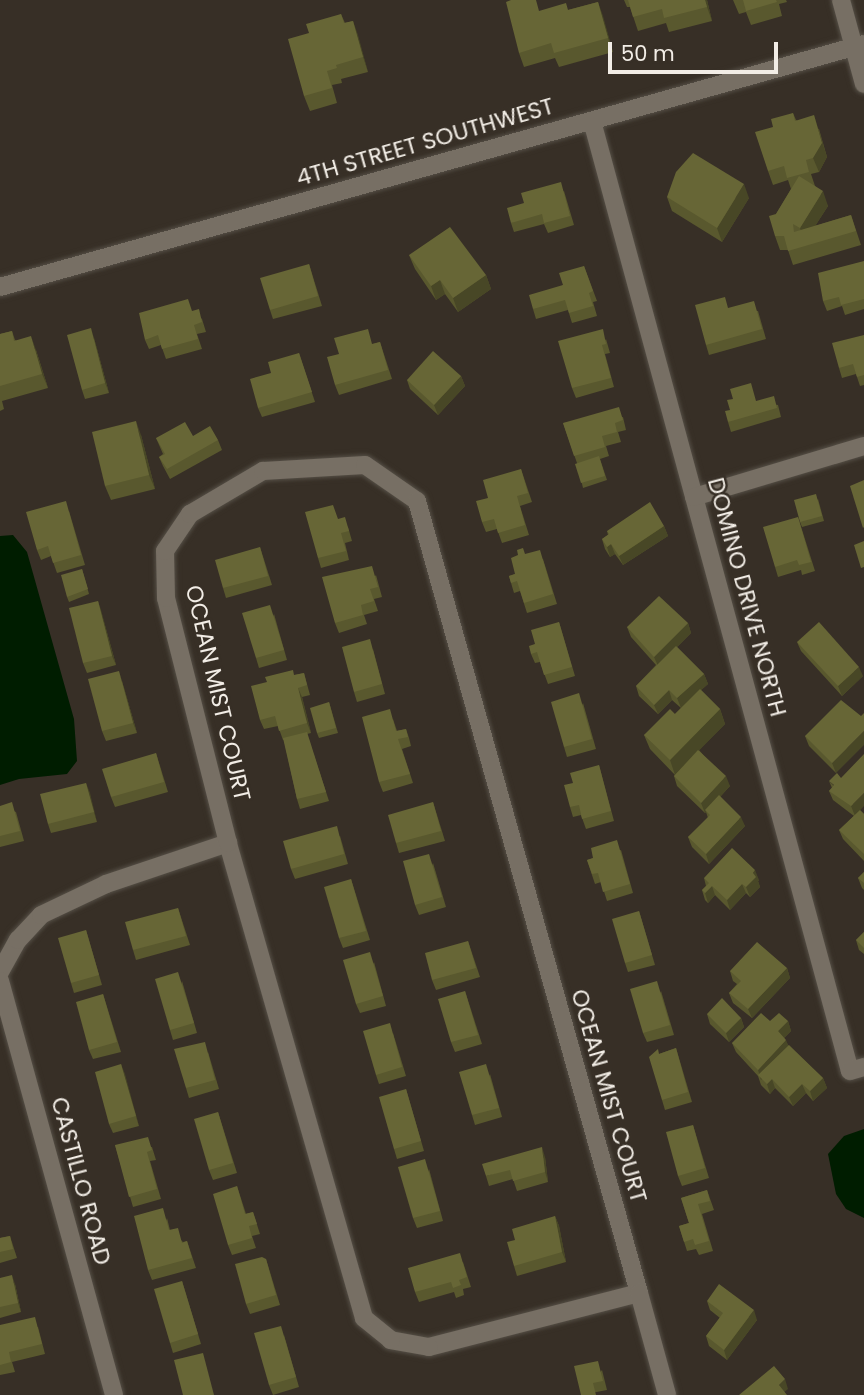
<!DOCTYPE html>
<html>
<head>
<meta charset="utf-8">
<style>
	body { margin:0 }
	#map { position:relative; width:864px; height:1395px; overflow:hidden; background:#372f26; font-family:Poppins,sans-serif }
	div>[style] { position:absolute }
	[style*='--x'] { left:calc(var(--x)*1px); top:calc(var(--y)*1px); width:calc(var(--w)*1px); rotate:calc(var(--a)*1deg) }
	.water>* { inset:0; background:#001d00 }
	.roads { filter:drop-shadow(0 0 2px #554f46) drop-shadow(0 0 2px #554f46) }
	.minor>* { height:18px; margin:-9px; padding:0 9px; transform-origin:9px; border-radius:9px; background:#776f64 }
	.wall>* { inset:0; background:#59582e }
	.shaded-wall>* { inset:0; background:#484726 }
	.building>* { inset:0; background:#676636 }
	span { translate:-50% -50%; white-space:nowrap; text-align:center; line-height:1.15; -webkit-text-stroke:5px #372f26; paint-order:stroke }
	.street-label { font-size:23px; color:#f2ede6 }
	.scale { position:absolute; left:608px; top:42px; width:170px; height:32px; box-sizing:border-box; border:4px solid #f2ede6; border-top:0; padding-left:9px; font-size:21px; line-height:24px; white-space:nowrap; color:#f2ede6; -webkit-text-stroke:5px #372f26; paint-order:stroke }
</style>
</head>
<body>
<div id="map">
	<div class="water">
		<i style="clip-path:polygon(13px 535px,27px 552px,74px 719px,77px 761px,67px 774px,19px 779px,0 785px,0 536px)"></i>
		<i style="clip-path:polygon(864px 1129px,864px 1218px,846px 1209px,836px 1194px,828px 1154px,844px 1136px)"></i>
	</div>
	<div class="roads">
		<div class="minor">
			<i style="--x:841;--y:0;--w:87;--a:74.7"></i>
			<i style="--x:592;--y:121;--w:984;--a:74.81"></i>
			<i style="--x:850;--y:1071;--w:15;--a:-16"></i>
			<i style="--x:0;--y:287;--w:898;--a:-15.71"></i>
			<i style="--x:694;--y:497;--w:177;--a:-16.7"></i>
			<i style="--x:0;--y:972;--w:37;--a:-61"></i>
			<i style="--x:18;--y:940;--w:34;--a:-47"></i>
			<i style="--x:41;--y:915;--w:72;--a:-25.5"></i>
			<i style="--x:106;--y:884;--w:129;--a:-18.6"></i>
			<i style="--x:0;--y:981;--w:429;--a:74.6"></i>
			<i style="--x:639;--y:1293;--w:217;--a:165.6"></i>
			<i style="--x:429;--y:1347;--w:39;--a:-170"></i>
			<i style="--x:391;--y:1340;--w:35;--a:-141"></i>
			<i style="--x:364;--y:1318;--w:494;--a:-106"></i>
			<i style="--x:228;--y:843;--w:253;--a:-104.2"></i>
			<i style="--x:166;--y:598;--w:47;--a:-91.2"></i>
			<i style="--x:165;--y:551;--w:45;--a:-56"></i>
			<i style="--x:190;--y:514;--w:85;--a:-30.5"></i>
			<i style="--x:263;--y:471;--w:102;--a:-3.4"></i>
			<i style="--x:365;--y:465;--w:63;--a:34.7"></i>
			<i style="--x:417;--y:501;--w:823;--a:74.34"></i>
			<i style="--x:639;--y:1293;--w:106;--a:74.6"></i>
		</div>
	</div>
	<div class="wall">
		<i style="clip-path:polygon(624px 0,707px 0,712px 21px,669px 32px,666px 23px,638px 31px,630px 7px,627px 7px)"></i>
		<i style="clip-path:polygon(733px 0,786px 0,787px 2px,779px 4px,782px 16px,751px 25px,746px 12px,739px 14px)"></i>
		<i style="clip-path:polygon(598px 2px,613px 52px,559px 67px,555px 58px,524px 67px,519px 53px,540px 11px,568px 10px)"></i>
		<i style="clip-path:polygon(341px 14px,345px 23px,353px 21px,368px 72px,341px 79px,342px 83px,332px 85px,337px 103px,310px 111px,304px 96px,309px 33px)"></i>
		<i style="clip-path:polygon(793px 113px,796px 120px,819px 129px,827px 157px,819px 172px,811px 174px,815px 186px,828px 206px,815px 226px,851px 215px,861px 245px,793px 265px,788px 250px,780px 250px,775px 236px,776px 214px,791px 189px,788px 180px,773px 185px,768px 171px,773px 127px)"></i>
		<i style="clip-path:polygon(564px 191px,574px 225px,548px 233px,544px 224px,514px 232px,511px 223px)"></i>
		<i style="clip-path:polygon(667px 197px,749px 198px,722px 242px,672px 211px)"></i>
		<i style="clip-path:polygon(409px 255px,486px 275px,491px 289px,458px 312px,445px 294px,436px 300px,415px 269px)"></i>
		<i style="clip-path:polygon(864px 261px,864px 309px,845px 315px,842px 306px,827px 311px,823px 301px)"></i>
		<i style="clip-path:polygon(309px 264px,322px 306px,273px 319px,270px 310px)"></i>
		<i style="clip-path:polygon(584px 266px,597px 301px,593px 302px,597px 316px,572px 323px,568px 310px,536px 319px,533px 309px,563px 285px)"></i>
		<i style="clip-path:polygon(729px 308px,758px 311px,766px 339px,709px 355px,706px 345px)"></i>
		<i style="clip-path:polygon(193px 311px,202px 319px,206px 332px,197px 334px,202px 349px,166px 359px,161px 345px,149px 349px,145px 340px)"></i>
		<i style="clip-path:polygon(12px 331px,15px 340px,36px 350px,48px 388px,2px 401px,4px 409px,0 411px,0 334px)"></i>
		<i style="clip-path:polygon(864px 335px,864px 385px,860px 386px,856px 374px,842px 378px,839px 368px)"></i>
		<i style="clip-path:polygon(94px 338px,109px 393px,85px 399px,82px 390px)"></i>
		<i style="clip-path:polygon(606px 339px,610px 353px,605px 354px,614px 387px,576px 398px,572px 388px)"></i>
		<i style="clip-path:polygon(380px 342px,392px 379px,339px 395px,335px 385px,373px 344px)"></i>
		<i style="clip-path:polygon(299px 353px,315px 402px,262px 417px,258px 408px,271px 373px)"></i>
		<i style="clip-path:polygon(461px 376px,465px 386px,438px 415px,410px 389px,407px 380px)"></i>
		<i style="clip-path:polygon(757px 401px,778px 405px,781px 417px,731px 432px,728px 422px)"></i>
		<i style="clip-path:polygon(623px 417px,626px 430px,618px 432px,621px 442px,606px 446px,609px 456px,600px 459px,607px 480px,583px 488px,577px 463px,563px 423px)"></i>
		<i style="clip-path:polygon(141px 435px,155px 489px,111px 500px,105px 486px)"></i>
		<i style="clip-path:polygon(193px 436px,218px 440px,222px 450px,170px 479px,163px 466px,159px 457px,163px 454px,156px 438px)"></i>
		<i style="clip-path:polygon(521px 469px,532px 502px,520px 506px,529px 535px,502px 543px,497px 529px,486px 532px,482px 522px,488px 498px)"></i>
		<i style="clip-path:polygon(818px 499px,824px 521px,802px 527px,800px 522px)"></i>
		<i style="clip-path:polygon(69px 511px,85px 565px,57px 573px,51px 556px,41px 560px,37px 550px)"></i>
		<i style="clip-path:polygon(798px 517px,815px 571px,802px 575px,801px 570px,778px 577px,775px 567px)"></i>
		<i style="clip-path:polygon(338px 519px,348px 527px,352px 541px,345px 543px,349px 560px,321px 568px,318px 558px)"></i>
		<i style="clip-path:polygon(664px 526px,668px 536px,623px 565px,615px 554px,610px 557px,605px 549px,602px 539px,608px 535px,607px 531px)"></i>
		<i style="clip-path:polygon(260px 547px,272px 585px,226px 598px,223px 588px)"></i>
		<i style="clip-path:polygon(525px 554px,543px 559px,557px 604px,527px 613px,520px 591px,514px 593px,509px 576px,515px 574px)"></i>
		<i style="clip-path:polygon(82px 569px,89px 594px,69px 602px,67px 597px)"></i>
		<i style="clip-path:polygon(376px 575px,382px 597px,374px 599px,378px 611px,364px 615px,367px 624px,339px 633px,335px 623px)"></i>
		<i style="clip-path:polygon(98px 601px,116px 665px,87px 673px,83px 663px)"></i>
		<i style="clip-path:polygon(274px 614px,287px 660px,259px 668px,256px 658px)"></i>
		<i style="clip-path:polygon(559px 622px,575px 676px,548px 684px,540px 662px,535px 663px,531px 654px,535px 644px)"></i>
		<i style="clip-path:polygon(688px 623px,691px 633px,677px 647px,704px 674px,708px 684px,701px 690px,720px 709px,725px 724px,699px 750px,730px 786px,720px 797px,745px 826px,709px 864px,692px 847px,688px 837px,708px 818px,706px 812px,705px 813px,677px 786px,674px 776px,675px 775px,650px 749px,644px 735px,675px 714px,681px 708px,672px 700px,658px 714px,639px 696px,636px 686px,656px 665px,631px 637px,627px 627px)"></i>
		<i style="clip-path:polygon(797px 642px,863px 676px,842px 696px,801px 651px)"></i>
		<i style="clip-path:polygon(373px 649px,385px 694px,357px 702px,354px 692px)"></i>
		<i style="clip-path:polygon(304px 673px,310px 695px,302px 697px,311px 733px,307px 734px,329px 801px,300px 809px,297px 799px,284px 740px,283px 740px,278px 726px,264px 729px,260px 720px,295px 675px)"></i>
		<i style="clip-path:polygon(122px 681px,137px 733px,106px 741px,102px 731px)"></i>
		<i style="clip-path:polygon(329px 702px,338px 733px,319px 738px,317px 733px)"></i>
		<i style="clip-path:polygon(583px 703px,596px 749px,567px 757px,564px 747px)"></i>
		<i style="clip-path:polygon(861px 716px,836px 773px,809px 746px,805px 736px)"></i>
		<i style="clip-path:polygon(393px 719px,397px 731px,406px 729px,409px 738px,411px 746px,402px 749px,413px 783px,383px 792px,379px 782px)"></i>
		<i style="clip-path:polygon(156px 753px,168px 792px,115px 807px,111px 797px)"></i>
		<i style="clip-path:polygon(599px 765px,614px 821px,586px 829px,581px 815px,573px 817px,570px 807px,573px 783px)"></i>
		<i style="clip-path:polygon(829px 781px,864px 814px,864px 861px,843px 839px,839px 830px,854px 816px,833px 800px,829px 791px,832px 788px)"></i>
		<i style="clip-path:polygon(86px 783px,97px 822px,51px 833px,48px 824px)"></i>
		<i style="clip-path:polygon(433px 802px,445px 841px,399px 853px,396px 843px)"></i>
		<i style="clip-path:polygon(0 806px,16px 812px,24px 841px,0 847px)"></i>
		<i style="clip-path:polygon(340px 836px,348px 864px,295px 879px,291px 869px)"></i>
		<i style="clip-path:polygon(621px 850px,633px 893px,607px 901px,601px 882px,595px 884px,587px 860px)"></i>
		<i style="clip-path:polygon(433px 863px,446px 907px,419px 915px,415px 905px)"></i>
		<i style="clip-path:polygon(864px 872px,864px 890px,862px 888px,858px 878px)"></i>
		<i style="clip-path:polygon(704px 878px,759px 880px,758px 881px,760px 887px,750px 897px,746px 893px,730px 910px,715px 895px,708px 903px,705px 900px,702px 890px,706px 886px)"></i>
		<i style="clip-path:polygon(351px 879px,370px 940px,343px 948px,339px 938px)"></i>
		<i style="clip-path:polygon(178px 908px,190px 945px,136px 960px,133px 950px)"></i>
		<i style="clip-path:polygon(639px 911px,655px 965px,628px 972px,625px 963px)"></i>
		<i style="clip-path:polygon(86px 930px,102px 985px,74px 993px,71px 983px)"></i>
		<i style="clip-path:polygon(864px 932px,864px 954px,859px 950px,856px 940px)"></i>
		<i style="clip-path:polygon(468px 941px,480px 977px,436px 990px,432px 980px)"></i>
		<i style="clip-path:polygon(374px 962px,386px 1006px,360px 1013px,356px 1004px)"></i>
		<i style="clip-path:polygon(787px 968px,790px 978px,752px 1018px,733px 1003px,729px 993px,737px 984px,733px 981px,730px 971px)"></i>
		<i style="clip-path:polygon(182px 981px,197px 1033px,173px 1040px,170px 1030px)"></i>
		<i style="clip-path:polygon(465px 991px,482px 1044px,455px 1052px,451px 1042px)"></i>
		<i style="clip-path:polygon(661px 991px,674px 1035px,647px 1042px,643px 1033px)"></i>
		<i style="clip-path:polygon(103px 994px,121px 1052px,93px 1059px,89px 1050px)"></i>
		<i style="clip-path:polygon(707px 1014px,741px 1018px,744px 1027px,729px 1042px,710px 1024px)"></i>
		<i style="clip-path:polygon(770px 1021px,788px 1021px,791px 1031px,784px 1038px,788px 1045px,823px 1078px,827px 1088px,813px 1101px,806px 1093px,793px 1106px,775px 1088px,770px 1094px,761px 1085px,758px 1076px,736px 1052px,732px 1043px)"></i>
		<i style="clip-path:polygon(393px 1033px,406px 1076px,379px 1084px,376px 1075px)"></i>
		<i style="clip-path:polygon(676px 1048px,692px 1102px,665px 1110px,662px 1100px,659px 1054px)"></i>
		<i style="clip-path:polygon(208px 1052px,219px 1089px,189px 1098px,186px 1088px)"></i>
		<i style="clip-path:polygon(121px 1064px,139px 1126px,113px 1133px,109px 1124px)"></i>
		<i style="clip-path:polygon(490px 1074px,502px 1117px,475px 1125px,472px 1115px)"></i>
		<i style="clip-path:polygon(406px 1089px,424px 1151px,397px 1159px,394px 1149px)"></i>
		<i style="clip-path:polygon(218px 1112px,237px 1173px,213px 1180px,209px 1170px)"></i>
		<i style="clip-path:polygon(693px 1125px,709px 1178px,682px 1186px,678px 1176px)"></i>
		<i style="clip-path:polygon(115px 1145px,152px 1147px,156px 1160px,150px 1161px,161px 1199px,133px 1207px)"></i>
		<i style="clip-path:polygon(545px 1157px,548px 1182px,517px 1191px,513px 1179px,489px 1186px,486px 1176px)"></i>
		<i style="clip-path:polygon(429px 1169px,443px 1221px,417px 1228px,413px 1218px)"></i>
		<i style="clip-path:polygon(237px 1186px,246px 1214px,253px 1212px,260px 1234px,252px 1236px,256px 1248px,232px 1255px,228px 1245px)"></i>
		<i style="clip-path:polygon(707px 1190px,714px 1210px,702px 1214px,713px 1251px,699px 1255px,696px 1249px,687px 1251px,679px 1226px,689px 1223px,681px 1198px)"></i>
		<i style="clip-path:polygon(555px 1216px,559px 1226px,566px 1262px,517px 1276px,514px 1266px,515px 1240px)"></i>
		<i style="clip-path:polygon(167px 1218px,170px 1230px,183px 1242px,187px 1241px,196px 1268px,152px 1280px,148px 1270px)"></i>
		<i style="clip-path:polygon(10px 1236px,17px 1258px,0 1263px,0 1238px)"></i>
		<i style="clip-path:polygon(266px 1259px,280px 1305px,250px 1314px,246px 1304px)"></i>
		<i style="clip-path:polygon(463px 1262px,471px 1287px,463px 1289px,464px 1295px,456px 1298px,454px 1292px,419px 1302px,415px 1292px)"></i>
		<i style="clip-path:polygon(0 1278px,15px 1284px,21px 1312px,0 1318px)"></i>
		<i style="clip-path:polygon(182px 1281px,201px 1344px,173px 1353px,170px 1343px)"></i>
		<i style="clip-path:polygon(707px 1301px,757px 1320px,727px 1360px,709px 1346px,706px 1336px,720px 1318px,710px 1310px)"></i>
		<i style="clip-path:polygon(0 1325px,38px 1327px,45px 1354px,12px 1362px,15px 1372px,0 1375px)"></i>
		<i style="clip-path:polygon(284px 1335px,299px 1387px,273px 1395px,269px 1385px)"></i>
		<i style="clip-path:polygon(602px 1370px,607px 1390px,581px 1395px)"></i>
	</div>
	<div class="shaded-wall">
		<i style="clip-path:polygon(705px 0,707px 0,712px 21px,707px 7px)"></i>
		<i style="clip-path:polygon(598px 2px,603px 16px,613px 52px,608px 38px)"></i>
		<i style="clip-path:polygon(353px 21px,358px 35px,368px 72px,363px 57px)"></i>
		<i style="clip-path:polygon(814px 115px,827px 157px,819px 172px,813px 158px)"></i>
		<i style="clip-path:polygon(744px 184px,749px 198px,722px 242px,717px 228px)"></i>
		<i style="clip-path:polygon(823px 191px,828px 206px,805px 242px,800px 228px)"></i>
		<i style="clip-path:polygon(486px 275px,491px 289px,458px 312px,453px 298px)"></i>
		<i style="clip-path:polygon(440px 280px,445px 294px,436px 300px,431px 286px)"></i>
		<i style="clip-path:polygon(91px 328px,94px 338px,109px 393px,105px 383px)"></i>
		<i style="clip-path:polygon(31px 336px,36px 350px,48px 388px,42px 374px)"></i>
		<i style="clip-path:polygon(461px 376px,465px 386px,438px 415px,434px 405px)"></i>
		<i style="clip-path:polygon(136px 421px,141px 435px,155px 489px,149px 475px)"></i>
		<i style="clip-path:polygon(664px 526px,668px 536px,623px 565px,619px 556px)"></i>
		<i style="clip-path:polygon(611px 544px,615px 554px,610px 557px,607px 547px)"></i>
		<i style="clip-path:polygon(98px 601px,101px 610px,116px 665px,112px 656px)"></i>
		<i style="clip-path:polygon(688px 623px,691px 633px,658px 666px,654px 657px)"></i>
		<i style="clip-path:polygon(859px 667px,863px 676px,842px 696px,838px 686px)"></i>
		<i style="clip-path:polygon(119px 671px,122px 681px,137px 733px,133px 723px)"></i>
		<i style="clip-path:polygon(704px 674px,708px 684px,681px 708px,677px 698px)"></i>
		<i style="clip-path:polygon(298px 688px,302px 697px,311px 733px,307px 723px)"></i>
		<i style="clip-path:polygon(669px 690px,672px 700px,658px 714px,654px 705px)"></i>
		<i style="clip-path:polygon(720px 709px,725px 724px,675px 775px,670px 760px)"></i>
		<i style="clip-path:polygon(864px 731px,864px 745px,836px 773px,832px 763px)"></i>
		<i style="clip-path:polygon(726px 776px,730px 786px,705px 813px,701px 803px)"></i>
		<i style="clip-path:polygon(86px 783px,90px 793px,97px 822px,94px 812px)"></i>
		<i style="clip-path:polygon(864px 793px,864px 806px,855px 816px,851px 806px)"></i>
		<i style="clip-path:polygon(741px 817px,745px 826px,709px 864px,706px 854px)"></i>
		<i style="clip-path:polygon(755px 870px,759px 880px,758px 881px,760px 887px,750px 897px,746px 887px,753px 873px)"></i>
		<i style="clip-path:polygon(742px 884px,746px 893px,730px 910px,727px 900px)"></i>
		<i style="clip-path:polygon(712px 886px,715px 895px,708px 903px,705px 893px)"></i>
		<i style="clip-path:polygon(787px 968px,790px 978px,752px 1018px,748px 1009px)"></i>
		<i style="clip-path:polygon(741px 1018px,744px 1027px,729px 1042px,726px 1033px)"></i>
		<i style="clip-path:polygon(788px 1021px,791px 1031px,781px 1041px,778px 1031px)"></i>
		<i style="clip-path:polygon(786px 1040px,790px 1050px,761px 1080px,758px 1070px)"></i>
		<i style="clip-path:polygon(121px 1064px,125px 1074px,139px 1126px,136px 1116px)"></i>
		<i style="clip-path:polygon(823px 1078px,827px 1088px,813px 1101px,810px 1091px)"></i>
		<i style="clip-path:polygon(772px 1079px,775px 1088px,770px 1094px,767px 1084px)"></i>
		<i style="clip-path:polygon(802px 1084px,806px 1093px,793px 1106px,789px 1097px)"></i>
		<i style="clip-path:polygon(542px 1147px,545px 1157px,548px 1182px,545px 1172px)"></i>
		<i style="clip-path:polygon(555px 1216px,559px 1226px,566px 1262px,562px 1252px)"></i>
		<i style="clip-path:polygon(12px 1275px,15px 1284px,21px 1312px,18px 1303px)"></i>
		<i style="clip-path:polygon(754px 1310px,757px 1320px,727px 1360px,724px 1350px)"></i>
		<i style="clip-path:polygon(785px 1379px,788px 1389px,782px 1394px,779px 1385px)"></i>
	</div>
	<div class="building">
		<i style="clip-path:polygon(511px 0,536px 0,539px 11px,566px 3px,568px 10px,598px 2px,608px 38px,554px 53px,551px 43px,519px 53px,506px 2px)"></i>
		<i style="clip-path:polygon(628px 0,705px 0,707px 7px,664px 18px,662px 9px,633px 17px)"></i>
		<i style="clip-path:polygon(743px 0,776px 0,777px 2px,746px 11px)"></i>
		<i style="clip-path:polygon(341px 14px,344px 23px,353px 21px,363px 57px,336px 65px,337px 68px,327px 71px,332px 88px,304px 96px,288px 39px,309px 33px,306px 24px)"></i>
		<i style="clip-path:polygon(793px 113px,795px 121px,814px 115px,822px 143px,813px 158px,806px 160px,809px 172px,787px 178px,784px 166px,768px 171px,755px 132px,773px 127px,771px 119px)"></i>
		<i style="clip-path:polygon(693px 153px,744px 184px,717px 228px,667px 197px,676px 172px)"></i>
		<i style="clip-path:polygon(799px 176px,823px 191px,800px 228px,793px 224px,794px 232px,851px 215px,856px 231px,788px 251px,784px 236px,775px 236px,769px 216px,776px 214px)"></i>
		<i style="clip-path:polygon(561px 182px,570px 216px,544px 223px,542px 214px,511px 223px,507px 208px,524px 203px,521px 193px)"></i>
		<i style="clip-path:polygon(450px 227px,486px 275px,453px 298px,440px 280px,431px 286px,409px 255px)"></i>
		<i style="clip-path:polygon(864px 261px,864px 299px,841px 305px,839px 297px,823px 301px,818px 273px)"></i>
		<i style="clip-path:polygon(309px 264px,318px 296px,270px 310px,260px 278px)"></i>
		<i style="clip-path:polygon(584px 266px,593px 291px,589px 293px,593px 306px,569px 313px,565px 300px,533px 309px,529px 295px,563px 285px,559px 273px)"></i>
		<i style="clip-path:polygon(725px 297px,728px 308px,754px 301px,762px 329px,706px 345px,695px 305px)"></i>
		<i style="clip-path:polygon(188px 299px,192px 311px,199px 309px,202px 322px,194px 325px,198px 339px,162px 349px,158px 335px,145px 340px,139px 313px)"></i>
		<i style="clip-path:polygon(91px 328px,105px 383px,82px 390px,67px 335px)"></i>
		<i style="clip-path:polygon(368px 329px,372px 344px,380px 342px,388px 370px,335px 385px,327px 357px,339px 354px,334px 338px)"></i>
		<i style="clip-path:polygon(603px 329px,606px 344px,602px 345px,611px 378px,572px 388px,558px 341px)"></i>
		<i style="clip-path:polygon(12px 331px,14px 341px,31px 336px,42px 374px,0 386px,0 334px)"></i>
		<i style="clip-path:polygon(864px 335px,864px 375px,857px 377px,853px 364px,839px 368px,832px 343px)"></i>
		<i style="clip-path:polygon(433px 351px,461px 376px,434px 405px,407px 380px)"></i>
		<i style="clip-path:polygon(299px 353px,312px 392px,258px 408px,250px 379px,271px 373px,268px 362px)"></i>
		<i style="clip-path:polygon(751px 383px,756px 401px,774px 396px,777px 408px,728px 422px,725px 411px,730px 410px,727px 400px,733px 399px,730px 389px)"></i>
		<i style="clip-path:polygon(619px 407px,623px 420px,615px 423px,617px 432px,602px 436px,605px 447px,574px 456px,563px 423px)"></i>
		<i style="clip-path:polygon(136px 421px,149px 475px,105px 486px,92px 432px)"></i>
		<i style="clip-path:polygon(185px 422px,193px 436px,210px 426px,218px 440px,167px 469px,159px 457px,165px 454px,156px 438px)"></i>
		<i style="clip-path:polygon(599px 456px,605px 476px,581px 483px,575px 464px)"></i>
		<i style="clip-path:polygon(521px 469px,528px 493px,517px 496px,525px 525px,498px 533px,494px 519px,482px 522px,476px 501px,488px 498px,483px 480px)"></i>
		<i style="clip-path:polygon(864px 480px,864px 527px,863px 528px,850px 486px)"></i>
		<i style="clip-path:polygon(816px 494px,822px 516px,800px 522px,794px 500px)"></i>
		<i style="clip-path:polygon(66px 501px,81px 555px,53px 563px,48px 546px,37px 550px,26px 512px)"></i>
		<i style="clip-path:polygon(650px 502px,664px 526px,619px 556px,611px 544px,607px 547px,602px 539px,609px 534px,607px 531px)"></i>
		<i style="clip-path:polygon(333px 505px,338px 519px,345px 517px,349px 531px,341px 533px,346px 551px,318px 558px,305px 512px)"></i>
		<i style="clip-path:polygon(798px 517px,811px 562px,799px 565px,797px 560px,775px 567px,763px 527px)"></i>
		<i style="clip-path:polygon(864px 541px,864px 567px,861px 568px,854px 545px)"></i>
		<i style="clip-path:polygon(260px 547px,268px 576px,223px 588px,215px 560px)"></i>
		<i style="clip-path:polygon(523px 548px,525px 554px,540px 550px,553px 594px,524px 603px,517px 581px,511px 583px,509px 576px,515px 574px,511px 558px,518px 555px,517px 550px)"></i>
		<i style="clip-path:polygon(372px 566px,378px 587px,370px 589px,374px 601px,361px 605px,363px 615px,335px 623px,322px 577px)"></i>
		<i style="clip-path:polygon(82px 569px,88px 589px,67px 597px,61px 575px)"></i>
		<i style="clip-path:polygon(659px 596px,688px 623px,654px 657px,627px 627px)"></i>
		<i style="clip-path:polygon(98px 601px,112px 656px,83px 663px,69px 608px)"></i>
		<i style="clip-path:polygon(270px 605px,284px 650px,256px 658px,242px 613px)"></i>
		<i style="clip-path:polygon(559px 622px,572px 667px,544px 675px,537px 652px,531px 654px,529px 646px,535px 644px,531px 630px)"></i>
		<i style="clip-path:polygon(819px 622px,859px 667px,838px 686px,797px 642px)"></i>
		<i style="clip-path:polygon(370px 639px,382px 684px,354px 692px,342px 647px)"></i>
		<i style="clip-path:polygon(676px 646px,704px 674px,677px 698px,669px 690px,654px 705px,636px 686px)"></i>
		<i style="clip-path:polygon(293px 670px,294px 675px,304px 673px,307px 685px,298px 688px,307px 723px,279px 731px,275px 716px,260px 720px,251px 686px,267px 682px,265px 677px)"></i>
		<i style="clip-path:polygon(119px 671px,133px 723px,102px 731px,88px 679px)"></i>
		<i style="clip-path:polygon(700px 689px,720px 709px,670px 760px,644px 735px,670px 709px,675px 714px)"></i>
		<i style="clip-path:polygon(579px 693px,592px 739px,564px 747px,551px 702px)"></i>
		<i style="clip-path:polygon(841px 700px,861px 716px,864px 713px,864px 731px,832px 763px,805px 736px)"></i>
		<i style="clip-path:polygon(329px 702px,336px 728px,317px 733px,310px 708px)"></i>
		<i style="clip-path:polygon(390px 709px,396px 731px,406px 729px,408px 737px,398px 739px,410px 774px,379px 782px,362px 717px)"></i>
		<i style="clip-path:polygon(307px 732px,326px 792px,297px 799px,283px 738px)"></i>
		<i style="clip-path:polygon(698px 750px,726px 776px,701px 803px,674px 776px)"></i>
		<i style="clip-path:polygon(156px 753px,164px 782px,111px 797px,102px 769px)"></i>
		<i style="clip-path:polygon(864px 754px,864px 793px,851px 806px,829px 791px,834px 785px,829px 781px,837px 773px,841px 778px)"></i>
		<i style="clip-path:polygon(599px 765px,611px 811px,582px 819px,579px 805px,570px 807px,564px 785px,573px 783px,570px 773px)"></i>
		<i style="clip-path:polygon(86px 783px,94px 812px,48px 824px,40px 794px)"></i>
		<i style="clip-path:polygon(719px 795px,741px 817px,706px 854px,688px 837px,710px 815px,705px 810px)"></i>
		<i style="clip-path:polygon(12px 802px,20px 831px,0 836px,0 806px)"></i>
		<i style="clip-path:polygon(433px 802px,441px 831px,396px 843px,388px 815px)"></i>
		<i style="clip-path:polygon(860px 810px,864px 814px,864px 854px,839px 830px)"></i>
		<i style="clip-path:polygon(337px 826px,344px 854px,291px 869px,283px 841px)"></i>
		<i style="clip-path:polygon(617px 840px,630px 884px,603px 892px,598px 873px,592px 874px,587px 860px,593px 858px,591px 848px)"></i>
		<i style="clip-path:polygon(732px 848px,755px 870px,753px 873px,756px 877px,746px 887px,742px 884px,727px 900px,712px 886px,705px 893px,702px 890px,709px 883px,704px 878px)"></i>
		<i style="clip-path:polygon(429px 854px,442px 897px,415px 905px,403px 861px)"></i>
		<i style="clip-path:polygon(864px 872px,864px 883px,858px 878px)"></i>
		<i style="clip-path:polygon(351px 879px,366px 931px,339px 938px,324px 887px)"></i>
		<i style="clip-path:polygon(178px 908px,186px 936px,133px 950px,125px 922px)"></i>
		<i style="clip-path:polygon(639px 911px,652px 955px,625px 963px,612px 919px)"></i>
		<i style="clip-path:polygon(86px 930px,99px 975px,71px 983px,58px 938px)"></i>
		<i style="clip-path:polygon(864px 932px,864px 948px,856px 940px)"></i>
		<i style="clip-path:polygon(468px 941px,476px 968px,432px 980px,425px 953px)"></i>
		<i style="clip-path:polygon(757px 942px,787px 968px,748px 1009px,729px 993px,741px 981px,730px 971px)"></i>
		<i style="clip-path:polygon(370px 952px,383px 996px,356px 1004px,343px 960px)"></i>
		<i style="clip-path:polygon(178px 972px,194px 1023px,170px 1030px,155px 979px)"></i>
		<i style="clip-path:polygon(657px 981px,670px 1025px,643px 1033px,630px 989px)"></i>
		<i style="clip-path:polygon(465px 991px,478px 1035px,451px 1042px,438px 999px)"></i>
		<i style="clip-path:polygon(103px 994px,117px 1042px,89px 1050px,76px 1002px)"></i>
		<i style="clip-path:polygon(722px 998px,741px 1018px,726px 1033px,707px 1014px)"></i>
		<i style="clip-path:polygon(761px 1013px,770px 1021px,779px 1013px,788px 1021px,778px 1031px,786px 1040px,758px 1070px,732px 1043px)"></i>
		<i style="clip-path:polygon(390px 1023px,402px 1067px,376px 1075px,363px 1031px)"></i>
		<i style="clip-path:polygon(205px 1042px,215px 1080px,186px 1088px,174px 1049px)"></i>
		<i style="clip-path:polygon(789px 1045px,823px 1078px,810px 1091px,802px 1084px,789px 1097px,772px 1079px,767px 1084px,758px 1075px)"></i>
		<i style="clip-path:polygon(676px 1048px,688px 1092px,662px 1100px,649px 1057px,658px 1049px,659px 1054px)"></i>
		<i style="clip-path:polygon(121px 1064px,136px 1116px,109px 1124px,95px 1072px)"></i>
		<i style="clip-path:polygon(486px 1064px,499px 1108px,472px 1115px,459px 1072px)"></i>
		<i style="clip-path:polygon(406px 1089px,421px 1141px,394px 1149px,379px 1097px)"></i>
		<i style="clip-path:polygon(218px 1112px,233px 1163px,209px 1170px,194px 1119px)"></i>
		<i style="clip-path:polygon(693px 1125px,705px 1168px,678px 1176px,666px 1132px)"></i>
		<i style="clip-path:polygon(148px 1137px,152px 1150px,147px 1152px,157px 1189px,129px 1197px,115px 1145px)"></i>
		<i style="clip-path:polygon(542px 1147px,545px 1172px,513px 1181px,510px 1170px,486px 1176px,482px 1164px)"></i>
		<i style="clip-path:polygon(425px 1159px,440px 1211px,413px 1218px,398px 1167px)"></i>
		<i style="clip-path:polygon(237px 1186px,245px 1214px,253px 1212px,257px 1224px,249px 1226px,252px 1238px,228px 1245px,213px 1194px)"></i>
		<i style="clip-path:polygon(707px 1190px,710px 1201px,698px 1204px,709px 1241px,695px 1245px,693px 1239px,684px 1242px,679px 1226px,689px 1223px,681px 1198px)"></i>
		<i style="clip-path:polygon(163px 1208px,169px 1230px,178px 1228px,182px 1243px,187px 1241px,192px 1258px,148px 1270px,134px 1216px)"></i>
		<i style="clip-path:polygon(555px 1216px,562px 1252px,514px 1266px,507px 1242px,515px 1240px,512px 1229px)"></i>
		<i style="clip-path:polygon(10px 1236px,13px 1249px,0 1252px,0 1238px)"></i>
		<i style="clip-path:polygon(460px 1253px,467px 1277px,459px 1280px,461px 1285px,453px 1288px,451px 1282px,415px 1292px,408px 1268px)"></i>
		<i style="clip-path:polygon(262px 1257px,266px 1259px,276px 1295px,246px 1304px,235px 1264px)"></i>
		<i style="clip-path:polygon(12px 1275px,18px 1303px,0 1307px,0 1278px)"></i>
		<i style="clip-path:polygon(182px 1281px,198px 1334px,170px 1343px,154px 1289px)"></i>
		<i style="clip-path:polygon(719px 1284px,754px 1310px,724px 1350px,706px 1336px,723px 1313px,707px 1301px)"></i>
		<i style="clip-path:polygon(35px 1317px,42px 1344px,9px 1352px,11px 1362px,0 1365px,0 1325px)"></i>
		<i style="clip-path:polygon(281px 1326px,296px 1377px,269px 1385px,254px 1333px)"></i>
		<i style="clip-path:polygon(203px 1353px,214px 1395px,183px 1395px,174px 1360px)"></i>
		<i style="clip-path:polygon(598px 1361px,603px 1381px,593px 1383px,596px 1395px,581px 1395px,574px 1366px)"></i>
		<i style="clip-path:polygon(774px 1366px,785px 1379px,779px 1385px,787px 1395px,739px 1395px)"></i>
	</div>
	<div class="street-label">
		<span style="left:425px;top:142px;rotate:-16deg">4TH STREET SOUTHWEST</span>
		<span style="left:747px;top:597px;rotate:75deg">DOMINO DRIVE NORTH</span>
		<span style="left:218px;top:693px;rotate:77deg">OCEAN MIST COURT</span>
		<span style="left:609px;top:1096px;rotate:74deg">OCEAN MIST COURT</span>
		<span style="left:81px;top:1181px;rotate:75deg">CASTILLO ROAD</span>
	</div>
	<div class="scale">50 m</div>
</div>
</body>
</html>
